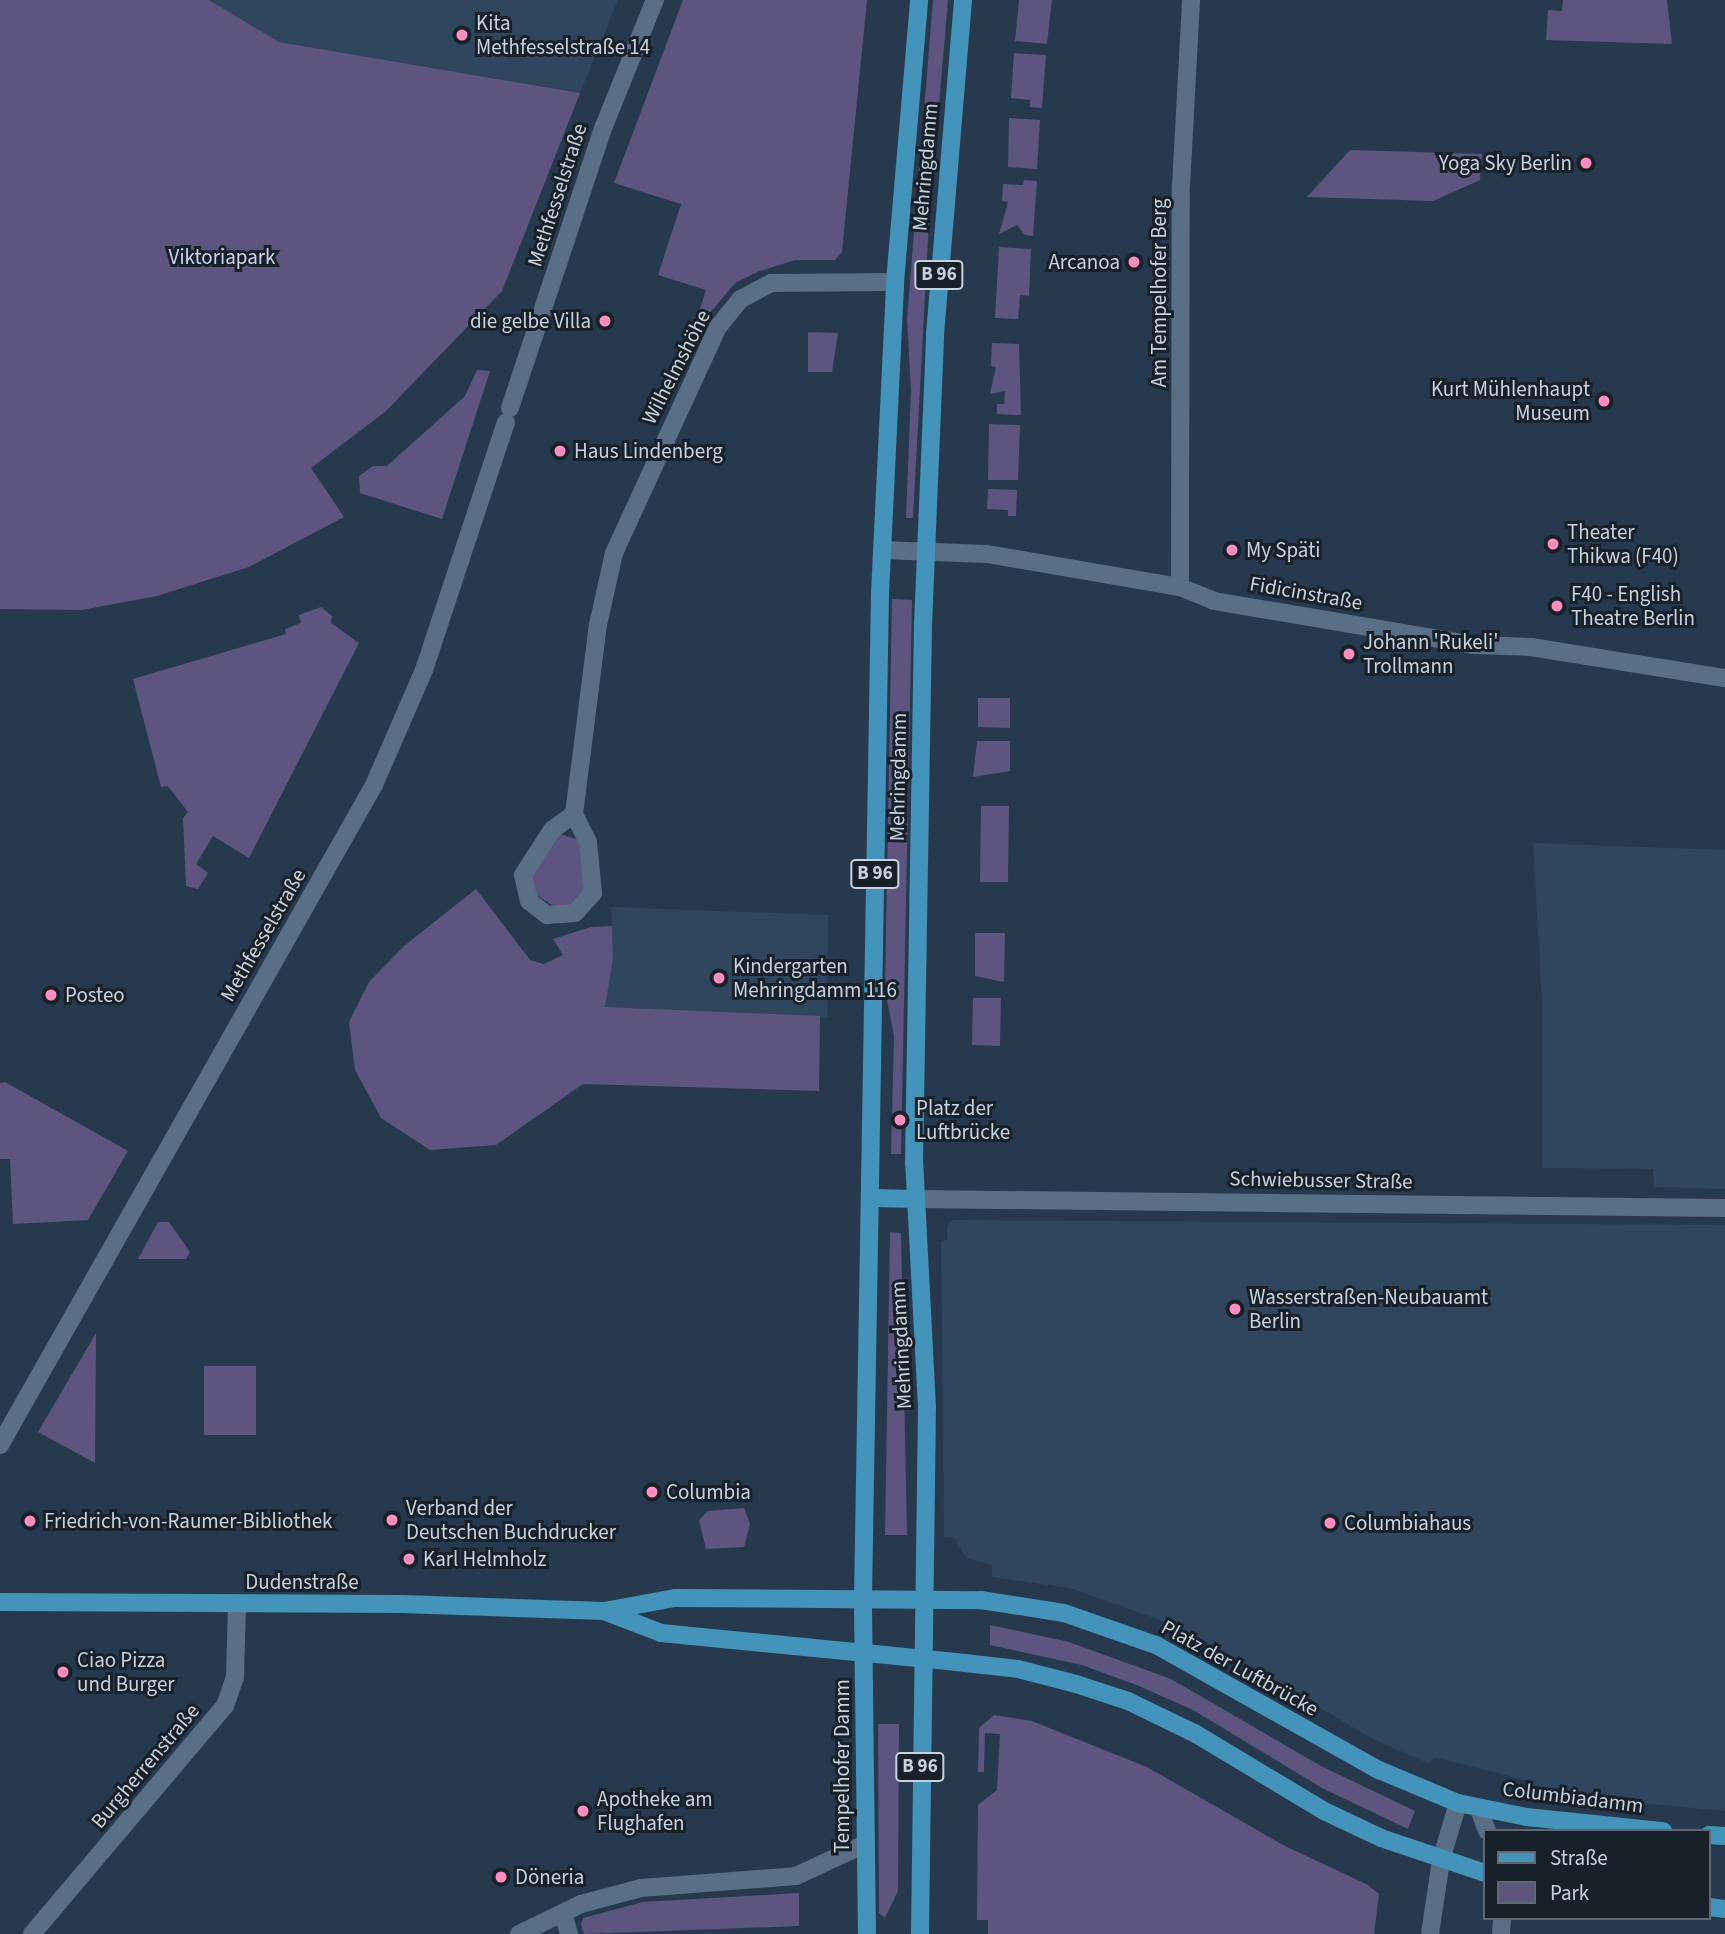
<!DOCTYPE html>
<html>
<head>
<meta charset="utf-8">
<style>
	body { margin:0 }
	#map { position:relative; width:1725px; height:1934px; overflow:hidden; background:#27394e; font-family:"Source Sans 3",sans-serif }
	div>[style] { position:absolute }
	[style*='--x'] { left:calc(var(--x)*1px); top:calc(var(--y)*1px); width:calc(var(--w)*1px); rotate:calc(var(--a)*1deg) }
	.built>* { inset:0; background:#2f465e }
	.green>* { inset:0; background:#5d557f }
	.minor>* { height:18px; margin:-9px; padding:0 9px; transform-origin:9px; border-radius:9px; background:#5a6e85 }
	.major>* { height:18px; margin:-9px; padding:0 9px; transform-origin:9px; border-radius:9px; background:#4493ba }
	.dots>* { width:19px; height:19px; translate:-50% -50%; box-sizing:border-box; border:4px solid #182029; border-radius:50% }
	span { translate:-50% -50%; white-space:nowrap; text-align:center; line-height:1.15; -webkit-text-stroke:6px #182029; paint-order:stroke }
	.shield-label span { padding:2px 5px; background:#182029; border:2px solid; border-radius:5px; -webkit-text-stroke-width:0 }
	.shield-label { font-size:19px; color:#c7d2df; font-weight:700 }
	.poi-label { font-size:21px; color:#c7d2df }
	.left { translate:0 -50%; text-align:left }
	.right { translate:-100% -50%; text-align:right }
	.street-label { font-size:21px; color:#c7d2df }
	.park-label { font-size:21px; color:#d4cef4 }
	.legend { position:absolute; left:1483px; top:1829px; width:228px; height:91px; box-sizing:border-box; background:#182029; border:2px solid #5e6772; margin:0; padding:9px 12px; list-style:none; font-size:21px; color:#c7d2df }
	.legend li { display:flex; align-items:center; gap:14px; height:35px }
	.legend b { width:35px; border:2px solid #5e6772 }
</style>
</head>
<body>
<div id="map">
	<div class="built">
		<i style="clip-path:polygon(209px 0,618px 0,580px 93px,279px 42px)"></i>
		<i style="clip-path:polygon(1533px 843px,1725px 850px,1725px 1189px,1654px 1187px,1653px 1169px,1542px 1168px,1542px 1001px)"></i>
		<i style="clip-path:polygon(611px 907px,828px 915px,827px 1017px,605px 1007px,613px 959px)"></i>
		<i style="clip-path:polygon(953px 1220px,1725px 1225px,1725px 1811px,1546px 1794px,1533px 1792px,1533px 1782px,1434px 1757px,1430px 1764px,1371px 1738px,1226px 1653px,1157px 1619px,1070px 1588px,992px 1577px,992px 1565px,966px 1558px,955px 1538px,944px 1537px,941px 1241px,947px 1240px,947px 1226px)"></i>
	</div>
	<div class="green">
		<i style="clip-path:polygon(0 0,209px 0,279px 42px,580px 93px,502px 291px,385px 412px,311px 468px,344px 517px,249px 567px,157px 596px,82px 610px,0 609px)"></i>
		<i style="clip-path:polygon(683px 0,867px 0,842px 252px,835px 260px,795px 260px,757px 272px,735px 283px,704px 320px,697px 318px,706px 290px,658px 275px,681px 204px,614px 183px)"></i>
		<i style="clip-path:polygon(933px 0,948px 0,929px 221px,913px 518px,906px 518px,911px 390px,907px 319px)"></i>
		<i style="clip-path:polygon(1019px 0,1052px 0,1047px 44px,1015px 41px)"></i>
		<i style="clip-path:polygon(1563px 0,1667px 0,1672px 44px,1546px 40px,1548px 10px,1562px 11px)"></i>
		<i style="clip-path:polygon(1014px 53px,1046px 55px,1042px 108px,1030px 107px,1030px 100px,1011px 98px)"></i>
		<i style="clip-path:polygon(1009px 118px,1040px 120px,1037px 169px,1008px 167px)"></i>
		<i style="clip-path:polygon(1350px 150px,1482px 154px,1480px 180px,1433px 201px,1307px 197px)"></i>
		<i style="clip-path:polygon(1024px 180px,1037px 181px,1033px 236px,1025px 235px,1017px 225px,999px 234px,1008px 202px,1002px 201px,1003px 184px,1023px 185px)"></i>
		<i style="clip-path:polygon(999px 247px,1031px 249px,1029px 296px,1020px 295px,1018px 319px,995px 318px)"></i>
		<i style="clip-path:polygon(808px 332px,838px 333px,832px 372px,808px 372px)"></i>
		<i style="clip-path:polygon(992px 343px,1019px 344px,1021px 415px,997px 414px,997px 404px,1004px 404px,1005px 391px,990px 394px,996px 367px,991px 366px)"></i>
		<i style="clip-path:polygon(477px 370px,490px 371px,442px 519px,360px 493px,359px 476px,373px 466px,387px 466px,465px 396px)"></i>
		<i style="clip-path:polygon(989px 424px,1020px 425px,1018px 480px,988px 480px)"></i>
		<i style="clip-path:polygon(988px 489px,1017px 490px,1016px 516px,1008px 516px,1008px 510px,987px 509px)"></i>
		<i style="clip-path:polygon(892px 599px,912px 600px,901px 1154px,891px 1154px,894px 1036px,885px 990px)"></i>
		<i style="clip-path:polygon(321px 607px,332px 616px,331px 623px,359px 643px,249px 858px,213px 836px,196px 864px,208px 873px,198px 889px,186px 886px,183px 818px,188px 812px,168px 786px,161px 787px,133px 679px,286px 634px,285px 629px,301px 623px,299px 615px)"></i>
		<i style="clip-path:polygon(978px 698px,1010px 698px,1010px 728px,978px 727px)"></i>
		<i style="clip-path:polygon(977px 741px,1010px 741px,1010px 771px,973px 777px)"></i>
		<i style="clip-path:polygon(981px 806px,1009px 806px,1008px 882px,980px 882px)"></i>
		<i style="clip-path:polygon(560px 834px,579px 840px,586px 891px,570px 906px,555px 907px,535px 894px,531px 878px)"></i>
		<i style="clip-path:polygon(476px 889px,530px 960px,544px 964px,563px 955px,553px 939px,591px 927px,612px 926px,613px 959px,605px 1007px,820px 1016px,819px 1091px,583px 1084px,496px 1145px,430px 1150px,381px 1118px,355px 1070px,349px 1022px,369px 982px,404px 946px)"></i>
		<i style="clip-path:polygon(975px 933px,1005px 933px,1004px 982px,975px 976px)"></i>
		<i style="clip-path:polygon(973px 998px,1001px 998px,1000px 1046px,972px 1045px)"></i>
		<i style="clip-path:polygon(5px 1082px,128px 1151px,88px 1220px,13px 1224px,10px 1159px,0 1159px,0 1083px)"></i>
		<i style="clip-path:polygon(158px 1222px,169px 1222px,190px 1252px,186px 1259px,138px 1259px)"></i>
		<i style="clip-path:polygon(890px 1232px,901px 1233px,907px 1535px,885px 1535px)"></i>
		<i style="clip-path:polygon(96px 1333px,95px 1463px,38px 1432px)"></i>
		<i style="clip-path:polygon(204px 1366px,256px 1366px,256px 1435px,204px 1435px)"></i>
		<i style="clip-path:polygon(744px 1508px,750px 1524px,744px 1547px,706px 1549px,699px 1520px,708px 1511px)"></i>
		<i style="clip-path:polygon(990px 1625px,1069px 1642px,1171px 1679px,1321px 1766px,1415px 1811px,1408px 1829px,1322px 1788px,1195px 1711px,1139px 1686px,1082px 1665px,990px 1645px)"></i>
		<i style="clip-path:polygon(994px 1715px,1032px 1721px,1147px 1767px,1285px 1846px,1368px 1885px,1379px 1894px,1374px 1934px,988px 1934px,988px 1920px,977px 1920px,978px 1805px,997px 1790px,1000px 1734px,985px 1733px,984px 1772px,978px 1772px,979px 1728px)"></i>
		<i style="clip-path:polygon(878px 1724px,899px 1724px,898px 1891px,885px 1918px,879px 1913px)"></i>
		<i style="clip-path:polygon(799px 1893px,799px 1926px,584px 1934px,581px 1924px,583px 1918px,643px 1902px)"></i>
	</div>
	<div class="minor">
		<i style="--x:510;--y:408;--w:297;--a:-71.6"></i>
		<i style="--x:604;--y:126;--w:136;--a:-68"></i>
		<i style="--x:882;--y:550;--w:105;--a:2.2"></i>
		<i style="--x:987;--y:554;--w:196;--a:9.7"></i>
		<i style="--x:1180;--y:587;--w:37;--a:22"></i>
		<i style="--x:1214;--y:601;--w:263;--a:9.6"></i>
		<i style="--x:1473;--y:645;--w:58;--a:2"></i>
		<i style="--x:1531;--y:647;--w:196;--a:9.1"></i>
		<i style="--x:1180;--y:587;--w:401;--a:-89.9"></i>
		<i style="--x:1181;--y:186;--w:186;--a:-86.9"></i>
		<i style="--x:574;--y:814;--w:27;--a:144"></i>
		<i style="--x:552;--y:830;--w:54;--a:122.8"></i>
		<i style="--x:523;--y:875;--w:27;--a:77"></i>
		<i style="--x:529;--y:901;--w:23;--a:38"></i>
		<i style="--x:547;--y:915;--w:28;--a:-4"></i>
		<i style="--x:575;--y:913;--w:27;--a:-48"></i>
		<i style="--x:593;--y:893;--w:51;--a:-95.6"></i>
		<i style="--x:588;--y:842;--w:31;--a:-117"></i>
		<i style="--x:574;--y:814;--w:191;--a:-82.8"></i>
		<i style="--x:598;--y:625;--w:74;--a:-77.5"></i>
		<i style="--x:614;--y:553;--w:249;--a:-65.3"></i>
		<i style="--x:718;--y:327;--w:36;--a:-51"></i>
		<i style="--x:741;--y:299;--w:34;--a:-28"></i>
		<i style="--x:771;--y:283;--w:124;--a:-0.5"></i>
		<i style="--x:916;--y:1199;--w:809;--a:0.64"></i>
		<i style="--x:0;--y:1445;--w:759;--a:-60.46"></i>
		<i style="--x:374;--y:785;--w:125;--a:-66.5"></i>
		<i style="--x:424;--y:670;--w:261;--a:-71.7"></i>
		<i style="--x:1479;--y:1809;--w:23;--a:70"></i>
		<i style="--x:563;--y:1913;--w:22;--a:74"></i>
		<i style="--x:32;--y:1934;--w:299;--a:-49.8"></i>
		<i style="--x:225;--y:1706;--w:31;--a:-71"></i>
		<i style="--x:235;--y:1677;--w:73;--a:-88.4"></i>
		<i style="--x:519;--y:1934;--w:69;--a:-25.8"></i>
		<i style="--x:581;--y:1904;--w:62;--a:-14.9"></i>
		<i style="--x:641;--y:1888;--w:155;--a:-4.4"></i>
		<i style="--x:796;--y:1876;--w:76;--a:-24.9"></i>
		<i style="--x:1430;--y:1934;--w:75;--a:-81.5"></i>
		<i style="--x:1441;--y:1860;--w:59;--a:-73.4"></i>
		<i style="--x:1501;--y:1934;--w:16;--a:-86"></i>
	</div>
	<div class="major">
		<i style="--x:873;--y:1198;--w:43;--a:1.3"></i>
		<i style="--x:0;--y:1602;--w:402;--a:0.3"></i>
		<i style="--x:402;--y:1604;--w:202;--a:2"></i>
		<i style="--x:604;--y:1611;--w:72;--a:-10.4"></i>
		<i style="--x:675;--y:1598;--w:306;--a:0.4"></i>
		<i style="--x:981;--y:1600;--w:84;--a:8.9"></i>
		<i style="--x:1064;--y:1613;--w:97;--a:19.2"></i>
		<i style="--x:1156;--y:1645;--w:256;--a:29.3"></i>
		<i style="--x:1379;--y:1770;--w:86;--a:22.7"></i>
		<i style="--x:1458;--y:1803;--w:70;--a:11.5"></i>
		<i style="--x:1527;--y:1817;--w:137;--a:5.9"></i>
		<i style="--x:604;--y:1611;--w:61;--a:21.1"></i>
		<i style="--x:661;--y:1633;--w:296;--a:5.6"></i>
		<i style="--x:956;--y:1662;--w:62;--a:6.4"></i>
		<i style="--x:1018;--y:1669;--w:60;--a:14.5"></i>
		<i style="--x:1076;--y:1684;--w:55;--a:18.1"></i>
		<i style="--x:1128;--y:1701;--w:76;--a:25.9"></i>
		<i style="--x:1196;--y:1734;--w:149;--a:31"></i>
		<i style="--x:1324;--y:1811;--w:63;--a:25.3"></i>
		<i style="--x:1381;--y:1838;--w:110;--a:18.6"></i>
		<i style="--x:1709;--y:1835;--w:16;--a:4"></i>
		<i style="--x:1709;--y:1907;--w:16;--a:7"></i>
		<i style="--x:867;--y:1934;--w:337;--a:-90.7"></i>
		<i style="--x:863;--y:1597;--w:1004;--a:-89.03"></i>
		<i style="--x:880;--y:593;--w:311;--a:-87.2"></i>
		<i style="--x:895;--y:282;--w:283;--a:-85.1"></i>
		<i style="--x:920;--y:1934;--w:527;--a:-89.24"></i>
		<i style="--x:927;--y:1407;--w:244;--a:-93"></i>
		<i style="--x:914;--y:1163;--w:538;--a:-89.04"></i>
		<i style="--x:923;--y:625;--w:291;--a:-87.6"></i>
		<i style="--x:935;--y:334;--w:335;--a:-85.2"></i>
	</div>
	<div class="dots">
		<i style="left:462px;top:35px;background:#fd8ebf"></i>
		<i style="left:1586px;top:163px;background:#fd8ebf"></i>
		<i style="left:1134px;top:262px;background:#fd8ebf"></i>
		<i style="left:605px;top:321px;background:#fd8ebf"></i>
		<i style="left:1604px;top:401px;background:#fd8ebf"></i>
		<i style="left:560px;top:451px;background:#fd8ebf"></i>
		<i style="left:1553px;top:544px;background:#fd8ebf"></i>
		<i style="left:1232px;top:550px;background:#fd8ebf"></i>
		<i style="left:1557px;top:606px;background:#fd8ebf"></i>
		<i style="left:1349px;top:654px;background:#fd8ebf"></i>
		<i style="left:719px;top:978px;background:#fd8ebf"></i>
		<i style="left:51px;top:995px;background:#fd8ebf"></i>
		<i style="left:900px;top:1120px;background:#fd8ebf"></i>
		<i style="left:1235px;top:1309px;background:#fd8ebf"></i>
		<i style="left:652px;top:1492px;background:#fd8ebf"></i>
		<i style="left:392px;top:1520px;background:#fd8ebf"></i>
		<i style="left:30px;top:1521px;background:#fd8ebf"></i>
		<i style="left:1330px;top:1523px;background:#fd8ebf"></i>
		<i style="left:409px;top:1559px;background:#fd8ebf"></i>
		<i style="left:63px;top:1672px;background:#fd8ebf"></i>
		<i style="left:583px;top:1811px;background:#fd8ebf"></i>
		<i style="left:501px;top:1877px;background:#fd8ebf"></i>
	</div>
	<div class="shield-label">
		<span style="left:939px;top:275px">B 96</span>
		<span style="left:875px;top:874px">B 96</span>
		<span style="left:920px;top:1767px">B 96</span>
	</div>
	<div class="poi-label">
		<span class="left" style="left:476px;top:35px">Kita<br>Methfesselstraße 14</span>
		<span class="right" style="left:1572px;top:163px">Yoga Sky Berlin</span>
		<span class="right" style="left:1120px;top:262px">Arcanoa</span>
		<span class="right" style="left:591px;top:321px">die gelbe Villa</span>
		<span class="right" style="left:1590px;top:401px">Kurt Mühlenhaupt<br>Museum</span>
		<span class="left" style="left:574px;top:451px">Haus Lindenberg</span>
		<span class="left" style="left:1567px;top:544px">Theater<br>Thikwa (F40)</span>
		<span class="left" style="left:1246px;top:550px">My Späti</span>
		<span class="left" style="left:1571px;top:606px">F40 - English<br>Theatre Berlin</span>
		<span class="left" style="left:1363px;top:654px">Johann 'Rukeli'<br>Trollmann</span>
		<span class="left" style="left:733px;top:978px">Kindergarten<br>Mehringdamm 116</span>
		<span class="left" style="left:65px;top:995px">Posteo</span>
		<span class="left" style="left:916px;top:1120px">Platz der<br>Luftbrücke</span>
		<span class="left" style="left:1249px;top:1309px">Wasserstraßen-Neubauamt<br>Berlin</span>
		<span class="left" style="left:666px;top:1492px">Columbia</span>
		<span class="left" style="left:406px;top:1520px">Verband der<br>Deutschen Buchdrucker</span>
		<span class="left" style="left:44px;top:1521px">Friedrich-von-Raumer-Bibliothek</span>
		<span class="left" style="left:1344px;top:1523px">Columbiahaus</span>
		<span class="left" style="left:423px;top:1559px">Karl Helmholz</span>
		<span class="left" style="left:77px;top:1672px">Ciao Pizza<br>und Burger</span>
		<span class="left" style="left:597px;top:1811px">Apotheke am<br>Flughafen</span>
		<span class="left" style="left:515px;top:1877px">Döneria</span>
	</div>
	<div class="street-label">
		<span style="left:925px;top:167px;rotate:-85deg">Mehringdamm</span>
		<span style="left:557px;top:195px;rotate:-72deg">Methfesselstraße</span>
		<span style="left:1159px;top:293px;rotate:-90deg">Am Tempelhofer Berg</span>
		<span style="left:676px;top:367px;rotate:-63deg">Wilhelmshöhe</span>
		<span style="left:1306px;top:593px;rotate:10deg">Fidicinstraße</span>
		<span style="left:898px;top:777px;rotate:-89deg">Mehringdamm</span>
		<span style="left:263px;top:935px;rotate:-60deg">Methfesselstraße</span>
		<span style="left:1321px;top:1180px;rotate:1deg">Schwiebusser Straße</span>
		<span style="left:901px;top:1345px;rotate:-93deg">Mehringdamm</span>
		<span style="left:302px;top:1582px">Dudenstraße</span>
		<span style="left:1240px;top:1668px;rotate:29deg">Platz der Luftbrücke</span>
		<span style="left:145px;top:1766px;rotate:-50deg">Burgherrenstraße</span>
		<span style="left:842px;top:1766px;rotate:-90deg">Tempelhofer Damm</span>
		<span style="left:1573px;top:1797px;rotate:7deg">Columbiadamm</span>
	</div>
	<div class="park-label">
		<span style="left:222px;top:257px">Viktoriapark</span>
	</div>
	<ul class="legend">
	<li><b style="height:9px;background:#4493ba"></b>Straße</li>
	<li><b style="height:19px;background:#5d557f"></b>Park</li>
	</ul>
</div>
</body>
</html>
